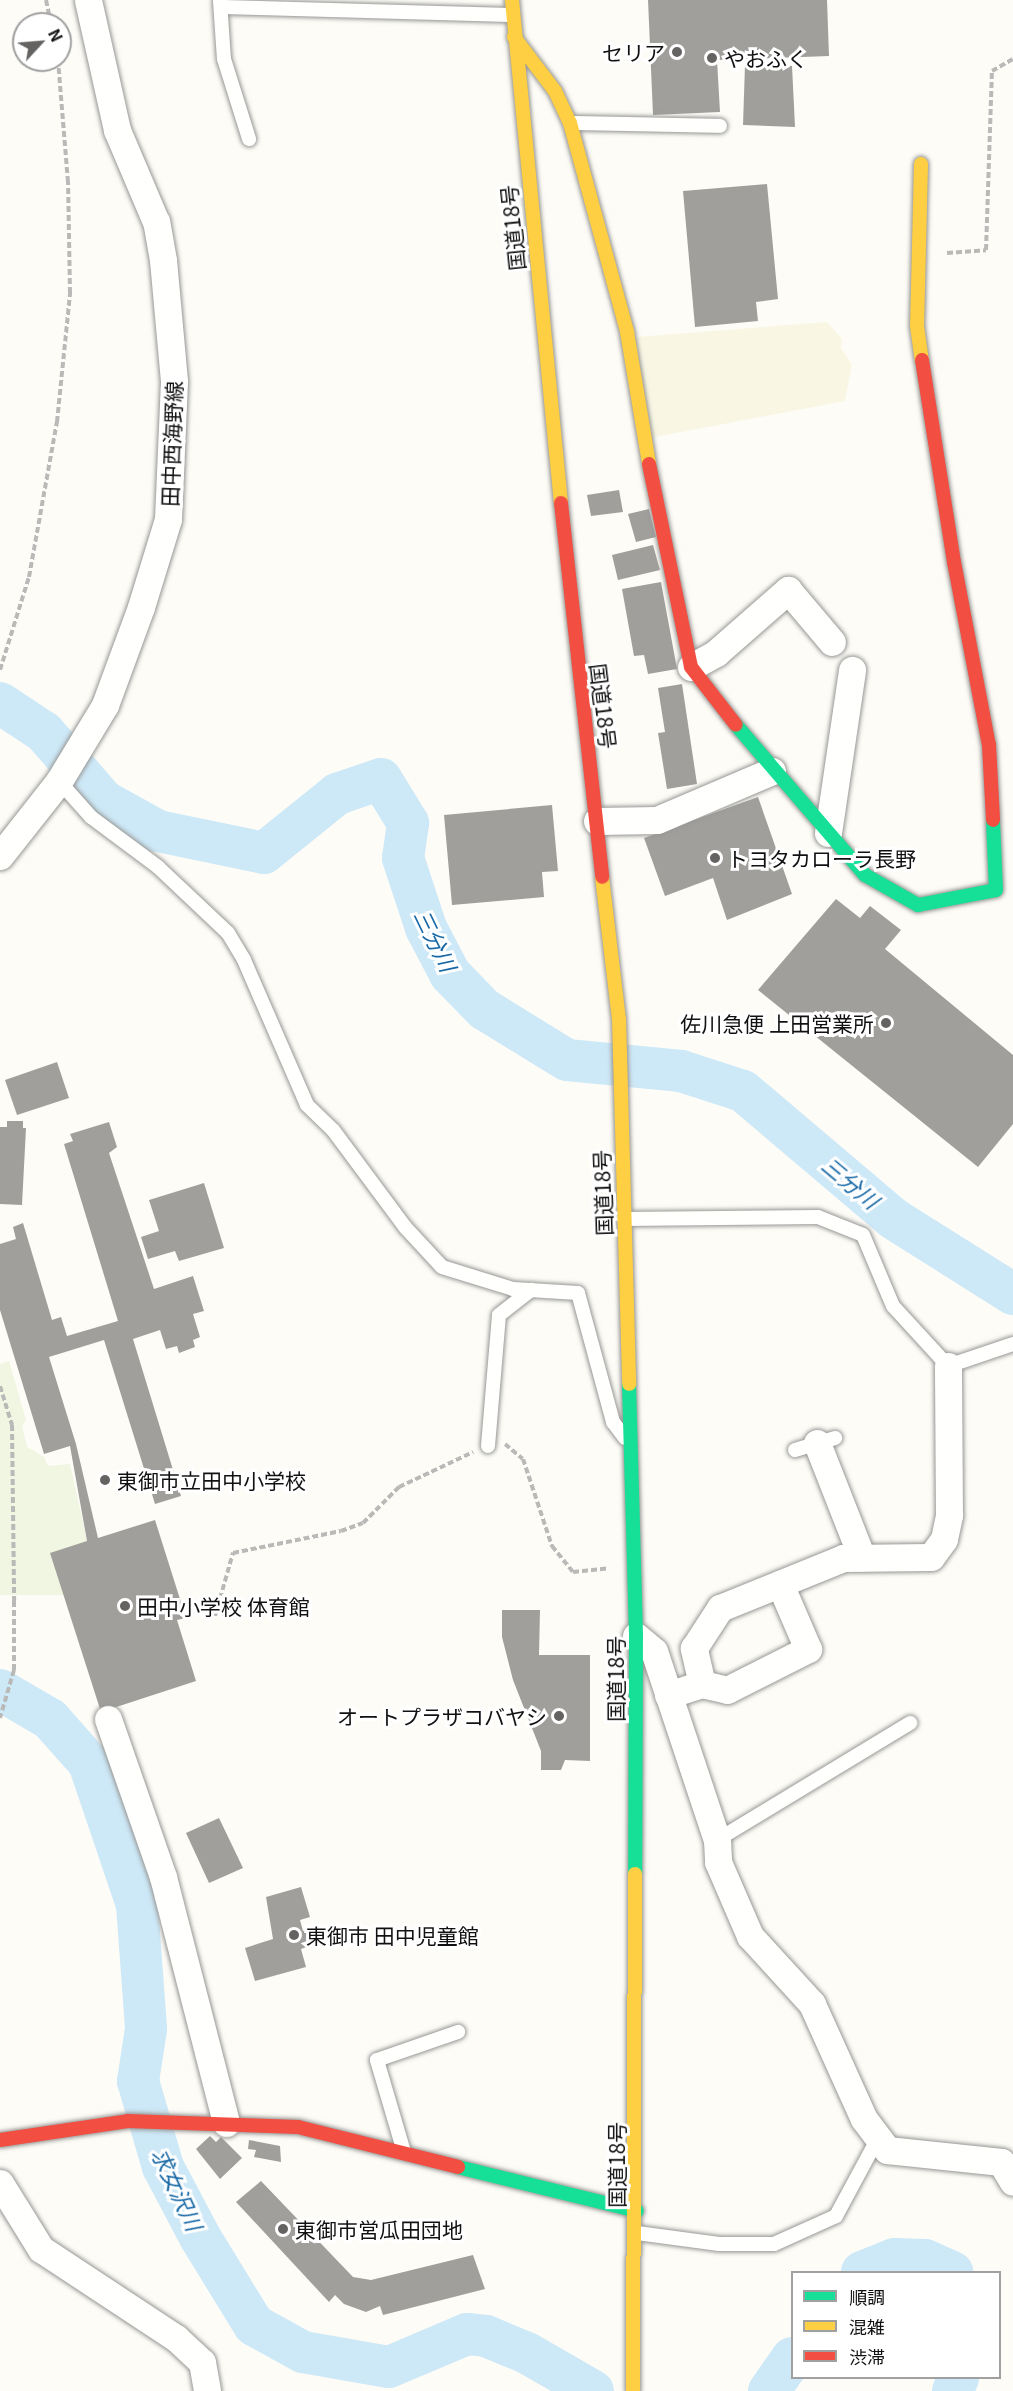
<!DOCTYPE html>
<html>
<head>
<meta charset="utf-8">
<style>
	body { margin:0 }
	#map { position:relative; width:1013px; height:2391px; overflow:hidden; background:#fdfcf7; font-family:Georgia,"Noto Sans JP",serif }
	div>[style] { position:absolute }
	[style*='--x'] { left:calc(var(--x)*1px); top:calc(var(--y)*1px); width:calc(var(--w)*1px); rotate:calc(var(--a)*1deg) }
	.farmland>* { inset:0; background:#f9f7e4 }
	.pitch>* { inset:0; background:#f0f6e1 }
	.river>* { height:42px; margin:-21px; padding:0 21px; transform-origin:21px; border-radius:21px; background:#cde8f7 }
	.building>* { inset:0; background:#a19f9c }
	.path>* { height:4px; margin-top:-2px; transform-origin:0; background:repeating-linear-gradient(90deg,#b9b9b8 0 6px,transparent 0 9px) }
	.roads { filter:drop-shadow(0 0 2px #979795) drop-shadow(0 0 2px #979795) }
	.lane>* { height:14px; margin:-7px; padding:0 7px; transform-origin:7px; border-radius:7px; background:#fffffe }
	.street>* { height:27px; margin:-13.5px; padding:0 13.5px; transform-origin:13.5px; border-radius:13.5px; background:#fffffe }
	.fast>* { height:14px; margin:-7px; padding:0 7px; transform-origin:7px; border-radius:7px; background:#16e098 }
	.slow>* { height:14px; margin:-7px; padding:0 7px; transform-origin:7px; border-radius:7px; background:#ffcf43 }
	.jam>* { height:14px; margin:-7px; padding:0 7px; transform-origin:7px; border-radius:7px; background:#f24e42 }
	.dots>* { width:16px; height:16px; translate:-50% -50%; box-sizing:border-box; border:3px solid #fff; border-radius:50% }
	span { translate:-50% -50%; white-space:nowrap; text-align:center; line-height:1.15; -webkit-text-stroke:6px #fff; paint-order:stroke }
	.poi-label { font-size:21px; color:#111 }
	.right { translate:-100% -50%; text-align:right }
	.left { translate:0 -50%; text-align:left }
	.street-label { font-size:21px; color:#111 }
	.water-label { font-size:22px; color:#1768a6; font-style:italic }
	.legend { position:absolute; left:791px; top:2271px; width:210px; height:108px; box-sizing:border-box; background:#fff; border:2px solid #a0a0a0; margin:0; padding:8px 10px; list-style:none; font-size:18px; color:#111 }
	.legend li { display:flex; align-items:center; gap:12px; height:30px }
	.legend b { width:30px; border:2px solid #a0a0a0 }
	.north { position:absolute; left:12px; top:12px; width:60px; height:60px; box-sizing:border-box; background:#fff; border:2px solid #a0a0a0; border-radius:50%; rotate:64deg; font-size:16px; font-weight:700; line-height:24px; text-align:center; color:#111 }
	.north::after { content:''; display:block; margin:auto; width:21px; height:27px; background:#646362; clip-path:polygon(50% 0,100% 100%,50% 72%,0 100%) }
</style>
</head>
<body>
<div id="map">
	<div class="farmland">
		<i style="clip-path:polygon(827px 322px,842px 339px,841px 348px,852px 364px,845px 401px,650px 438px,636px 337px)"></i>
	</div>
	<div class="pitch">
		<i style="clip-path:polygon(9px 1361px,26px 1420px,22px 1426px,27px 1447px,44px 1457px,48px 1466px,70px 1464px,87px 1541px,64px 1595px,0 1595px,0 1364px)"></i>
	</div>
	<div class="river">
		<i style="--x:0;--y:703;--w:53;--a:33.4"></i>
		<i style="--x:44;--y:732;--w:91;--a:49"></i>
		<i style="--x:104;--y:801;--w:62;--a:29.1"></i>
		<i style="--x:158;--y:831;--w:108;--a:11.7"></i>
		<i style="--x:264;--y:853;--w:94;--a:-38.9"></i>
		<i style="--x:337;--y:794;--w:46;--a:-18.8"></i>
		<i style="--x:381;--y:779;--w:52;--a:58.5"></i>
		<i style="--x:408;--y:823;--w:35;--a:98"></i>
		<i style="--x:403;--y:858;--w:74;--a:71.8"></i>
		<i style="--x:426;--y:928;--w:52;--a:62.4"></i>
		<i style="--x:450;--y:974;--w:49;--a:45.8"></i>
		<i style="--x:484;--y:1009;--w:97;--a:31.6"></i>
		<i style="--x:567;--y:1060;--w:115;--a:5.5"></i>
		<i style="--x:681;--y:1071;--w:65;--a:17.9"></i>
		<i style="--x:743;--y:1091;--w:198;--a:40.3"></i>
		<i style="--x:894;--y:1219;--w:141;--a:32.2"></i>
		<i style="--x:0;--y:1690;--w:58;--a:30.1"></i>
		<i style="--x:50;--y:1719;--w:59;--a:48.4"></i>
		<i style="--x:89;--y:1763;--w:150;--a:71.3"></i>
		<i style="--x:137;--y:1905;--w:124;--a:85.8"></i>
		<i style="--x:146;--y:2029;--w:53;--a:98.7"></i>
		<i style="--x:138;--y:2081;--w:90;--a:73.8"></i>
		<i style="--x:163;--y:2167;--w:79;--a:62.1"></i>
		<i style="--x:200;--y:2237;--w:103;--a:58.5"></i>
		<i style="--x:254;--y:2325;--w:56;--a:28.9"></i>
		<i style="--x:303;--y:2352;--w:87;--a:9.9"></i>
		<i style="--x:389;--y:2367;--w:85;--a:-22.9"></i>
		<i style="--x:467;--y:2334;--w:19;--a:6"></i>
		<i style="--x:486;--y:2336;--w:44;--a:22.5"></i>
		<i style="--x:527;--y:2353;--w:76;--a:29.9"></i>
		<i style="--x:862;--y:2272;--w:35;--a:-22"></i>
		<i style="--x:895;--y:2259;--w:30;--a:2"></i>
		<i style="--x:925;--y:2260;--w:30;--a:24"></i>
		<i style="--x:769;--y:2391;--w:40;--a:-55.1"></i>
		<i style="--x:953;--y:2391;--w:14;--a:-69"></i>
	</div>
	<div class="building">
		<i style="clip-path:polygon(648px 0,827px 0,829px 56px,717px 60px,720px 112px,653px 115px)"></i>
		<i style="clip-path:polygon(745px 65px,792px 66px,795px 127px,743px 125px)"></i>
		<i style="clip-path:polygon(767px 184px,778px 299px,756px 302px,758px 321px,695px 327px,683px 191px)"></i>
		<i style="clip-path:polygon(619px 490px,623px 512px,591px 516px,587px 495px)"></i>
		<i style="clip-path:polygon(649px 509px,656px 537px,636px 542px,628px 514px)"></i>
		<i style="clip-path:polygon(653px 545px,660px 570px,618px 580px,612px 555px)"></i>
		<i style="clip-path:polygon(661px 582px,677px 669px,648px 674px,644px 655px,634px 656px,622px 589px)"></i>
		<i style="clip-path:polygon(682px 684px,697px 784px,667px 789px,658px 733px,665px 732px,658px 688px)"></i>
		<i style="clip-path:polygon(758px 797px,792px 894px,727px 920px,713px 878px,665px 896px,644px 838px)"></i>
		<i style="clip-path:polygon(552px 805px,558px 871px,542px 872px,544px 897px,452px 905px,444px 815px)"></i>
		<i style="clip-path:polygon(836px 899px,860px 918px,870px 906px,901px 930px,885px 949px,1013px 1055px,1013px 1124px,978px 1167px,758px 990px)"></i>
		<i style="clip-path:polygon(57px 1062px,69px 1098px,17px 1115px,5px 1080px)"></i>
		<i style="clip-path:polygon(7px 1121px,23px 1121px,23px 1128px,26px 1128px,22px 1205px,0 1204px,0 1127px,7px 1127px)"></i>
		<i style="clip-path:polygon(109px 1122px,117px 1147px,109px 1153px,154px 1289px,193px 1276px,204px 1311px,193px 1314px,200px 1337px,193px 1340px,195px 1347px,179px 1353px,177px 1346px,166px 1349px,160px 1330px,133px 1339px,181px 1496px,155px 1504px,104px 1340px,49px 1357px,76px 1444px,98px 1538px,155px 1520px,186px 1618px,177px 1620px,196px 1681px,101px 1712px,50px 1553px,87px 1541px,70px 1446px,44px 1454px,0 1310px,0 1244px,16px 1239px,13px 1227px,23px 1223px,52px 1320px,61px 1317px,67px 1336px,118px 1321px,64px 1144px,73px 1141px,70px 1134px)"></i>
		<i style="clip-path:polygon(204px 1183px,224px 1248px,179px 1261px,175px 1251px,148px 1259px,141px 1237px,159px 1231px,149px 1200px)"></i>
		<i style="clip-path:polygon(502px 1610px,540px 1610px,539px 1655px,590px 1655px,590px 1761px,565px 1760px,561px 1770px,541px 1770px,541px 1751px,513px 1680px,502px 1637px)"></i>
		<i style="clip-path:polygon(219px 1818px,243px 1868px,209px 1883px,186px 1833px)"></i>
		<i style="clip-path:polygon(301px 1887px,310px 1917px,300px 1920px,303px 1931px,313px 1928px,319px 1943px,301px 1949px,306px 1967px,255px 1981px,245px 1948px,273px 1939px,266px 1897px)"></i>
		<i style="clip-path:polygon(210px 2136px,216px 2142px,221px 2137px,242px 2158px,220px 2179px,196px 2149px)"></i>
		<i style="clip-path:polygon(249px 2140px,280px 2146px,281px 2162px,254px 2157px,256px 2150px,248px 2149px)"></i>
		<i style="clip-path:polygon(261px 2181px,353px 2277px,371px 2280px,473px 2255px,485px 2289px,383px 2315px,380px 2306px,366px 2312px,344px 2304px,335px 2295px,329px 2302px,236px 2202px)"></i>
	</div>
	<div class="path">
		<i style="--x:46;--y:0;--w:25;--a:78"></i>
		<i style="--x:947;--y:253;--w:39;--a:-4"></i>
		<i style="--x:986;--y:250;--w:179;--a:-88.1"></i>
		<i style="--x:992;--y:71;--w:24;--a:-30"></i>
		<i style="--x:0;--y:670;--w:97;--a:-72.7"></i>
		<i style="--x:29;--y:577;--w:158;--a:-79.8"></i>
		<i style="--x:57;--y:422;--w:130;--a:-84.2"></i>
		<i style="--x:70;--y:293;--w:111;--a:-91"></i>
		<i style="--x:68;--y:182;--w:122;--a:-94.7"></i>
		<i style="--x:0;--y:1386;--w:41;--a:72.9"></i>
		<i style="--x:12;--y:1425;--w:176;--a:89.3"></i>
		<i style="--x:14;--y:1601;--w:69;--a:90"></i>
		<i style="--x:14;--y:1670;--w:50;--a:106.3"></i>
		<i style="--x:505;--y:1444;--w:23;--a:40"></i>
		<i style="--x:523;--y:1459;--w:92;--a:71.6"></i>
		<i style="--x:552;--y:1546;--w:33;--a:51"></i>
		<i style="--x:573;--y:1572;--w:36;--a:-6"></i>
		<i style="--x:215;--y:1616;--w:66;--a:-74.1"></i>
		<i style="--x:233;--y:1553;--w:110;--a:-11.5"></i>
		<i style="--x:341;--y:1531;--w:23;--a:-20"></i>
		<i style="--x:363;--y:1523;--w:51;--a:-45"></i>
		<i style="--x:399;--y:1487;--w:82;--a:-25.3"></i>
	</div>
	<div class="roads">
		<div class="lane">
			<i style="--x:220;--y:1;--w:58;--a:86.1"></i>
			<i style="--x:224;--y:59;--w:84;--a:72.6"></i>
			<i style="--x:221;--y:7;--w:291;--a:1.6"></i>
			<i style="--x:570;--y:123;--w:150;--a:1.1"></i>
			<i style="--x:59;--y:781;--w:48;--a:48.4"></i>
			<i style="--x:91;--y:817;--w:84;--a:36.7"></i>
			<i style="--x:158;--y:867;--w:96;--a:43.3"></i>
			<i style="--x:228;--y:933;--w:31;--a:59"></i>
			<i style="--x:244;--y:960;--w:158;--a:66.5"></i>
			<i style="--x:307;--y:1105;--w:36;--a:44"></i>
			<i style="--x:333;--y:1130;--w:121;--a:53.4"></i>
			<i style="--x:405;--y:1227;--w:54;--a:47.2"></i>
			<i style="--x:442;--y:1267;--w:74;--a:17.2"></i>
			<i style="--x:513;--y:1289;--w:65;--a:3.5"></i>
			<i style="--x:578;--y:1293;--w:134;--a:74.8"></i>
			<i style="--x:613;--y:1422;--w:20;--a:53"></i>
			<i style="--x:624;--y:1219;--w:194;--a:-0.6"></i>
			<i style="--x:818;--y:1217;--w:48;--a:21.8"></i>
			<i style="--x:863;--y:1235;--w:77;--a:67.1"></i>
			<i style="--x:893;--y:1306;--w:81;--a:47.5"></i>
			<i style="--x:948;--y:1366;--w:69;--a:-18.7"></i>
			<i style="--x:488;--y:1446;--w:131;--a:-85.2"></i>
			<i style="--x:499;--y:1315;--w:41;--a:-38"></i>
			<i style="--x:795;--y:1450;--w:42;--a:-16.7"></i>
			<i style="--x:717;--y:1840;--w:226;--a:-31.2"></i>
			<i style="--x:404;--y:2152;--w:96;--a:-106.4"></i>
			<i style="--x:377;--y:2060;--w:86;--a:-19.1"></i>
			<i style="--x:637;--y:2233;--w:83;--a:7.6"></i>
			<i style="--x:719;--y:2244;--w:55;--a:0"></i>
			<i style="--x:774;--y:2244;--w:68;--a:-24.3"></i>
			<i style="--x:836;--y:2216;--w:89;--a:-61.7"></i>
		</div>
		<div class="street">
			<i style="--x:691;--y:667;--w:29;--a:-29"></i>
			<i style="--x:716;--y:653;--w:96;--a:-41.2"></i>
			<i style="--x:788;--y:590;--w:68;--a:49.8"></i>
			<i style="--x:597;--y:821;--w:60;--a:-1"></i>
			<i style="--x:657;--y:820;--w:125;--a:-23.1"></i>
			<i style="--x:828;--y:833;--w:165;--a:-81.6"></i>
			<i style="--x:0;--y:856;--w:95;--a:-51.8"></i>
			<i style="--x:59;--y:781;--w:89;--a:-58.8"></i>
			<i style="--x:105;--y:705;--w:104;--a:-69.8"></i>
			<i style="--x:141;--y:607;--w:92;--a:-72.9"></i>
			<i style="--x:168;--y:519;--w:138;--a:-87.5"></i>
			<i style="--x:174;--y:381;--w:121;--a:-95.2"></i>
			<i style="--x:163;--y:260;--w:39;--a:-100"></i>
			<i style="--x:156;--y:222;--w:100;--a:-113"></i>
			<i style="--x:117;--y:130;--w:133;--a:-102.6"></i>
			<i style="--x:817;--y:1443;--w:123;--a:68.6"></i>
			<i style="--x:636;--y:1636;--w:23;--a:40"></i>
			<i style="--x:654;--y:1651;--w:199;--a:71.6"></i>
			<i style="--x:717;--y:1840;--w:22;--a:87"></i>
			<i style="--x:718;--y:1862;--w:81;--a:66.6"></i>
			<i style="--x:750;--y:1936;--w:92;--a:47.6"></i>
			<i style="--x:812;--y:2004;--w:126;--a:65.7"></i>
			<i style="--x:864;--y:2119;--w:39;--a:53"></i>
			<i style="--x:887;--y:2150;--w:115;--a:6"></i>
			<i style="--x:1001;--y:2162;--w:23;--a:59"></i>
			<i style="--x:702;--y:1684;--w:26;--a:13"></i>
			<i style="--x:727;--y:1690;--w:91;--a:-26.8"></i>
			<i style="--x:808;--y:1649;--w:71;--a:-113.3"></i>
			<i style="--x:668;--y:1695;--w:36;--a:-18"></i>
			<i style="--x:702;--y:1684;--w:37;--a:-103"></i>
			<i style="--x:694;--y:1648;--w:48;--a:-57"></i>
			<i style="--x:720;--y:1608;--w:133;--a:-22.1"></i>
			<i style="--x:843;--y:1558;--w:88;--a:-0.7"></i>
			<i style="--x:931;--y:1557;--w:22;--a:-54"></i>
			<i style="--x:944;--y:1539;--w:25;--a:-78"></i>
			<i style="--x:949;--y:1515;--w:149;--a:-90.4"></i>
			<i style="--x:108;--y:1719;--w:167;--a:70.8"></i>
			<i style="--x:163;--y:1877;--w:254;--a:75.6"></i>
			<i style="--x:0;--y:2183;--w:78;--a:58.2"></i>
			<i style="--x:41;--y:2249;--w:162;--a:33.4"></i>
			<i style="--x:176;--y:2338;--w:35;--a:43"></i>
			<i style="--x:202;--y:2362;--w:29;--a:80"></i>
		</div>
		<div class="fast">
			<i style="--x:736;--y:725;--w:198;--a:49.3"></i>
			<i style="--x:865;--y:875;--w:61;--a:29.5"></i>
			<i style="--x:918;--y:905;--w:79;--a:-10.9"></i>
			<i style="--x:996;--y:890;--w:70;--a:-92.5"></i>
			<i style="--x:629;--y:1384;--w:252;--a:88.4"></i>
			<i style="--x:636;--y:1636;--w:238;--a:90.2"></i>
			<i style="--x:458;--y:2167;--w:184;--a:13.8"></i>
		</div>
		<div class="slow">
			<i style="--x:512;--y:0;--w:505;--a:84.44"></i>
			<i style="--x:514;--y:37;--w:68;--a:52.8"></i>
			<i style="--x:555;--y:91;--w:35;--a:65"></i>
			<i style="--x:570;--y:123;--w:217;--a:74.7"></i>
			<i style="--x:627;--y:332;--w:134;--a:80.5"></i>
			<i style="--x:921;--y:164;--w:162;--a:91.4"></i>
			<i style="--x:917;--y:326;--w:34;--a:82"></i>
			<i style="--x:602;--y:877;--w:143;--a:83.2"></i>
			<i style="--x:619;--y:1019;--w:365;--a:88.4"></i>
			<i style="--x:633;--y:2391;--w:517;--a:-89.78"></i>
		</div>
		<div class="jam">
			<i style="--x:922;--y:360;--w:205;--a:81"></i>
			<i style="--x:954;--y:562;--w:186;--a:79.2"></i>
			<i style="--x:989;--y:745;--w:75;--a:86.9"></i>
			<i style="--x:649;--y:464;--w:207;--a:78.3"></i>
			<i style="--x:691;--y:667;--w:73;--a:52.2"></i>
			<i style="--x:561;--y:503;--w:376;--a:83.7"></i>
			<i style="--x:0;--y:2140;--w:129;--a:-8.4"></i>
			<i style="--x:128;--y:2121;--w:170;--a:2"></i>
			<i style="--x:298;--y:2127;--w:165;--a:14"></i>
		</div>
	</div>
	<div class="dots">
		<i style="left:677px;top:52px;background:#646362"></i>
		<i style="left:712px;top:58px;background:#646362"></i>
		<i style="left:715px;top:858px;background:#646362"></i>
		<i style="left:886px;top:1023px;background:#646362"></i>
		<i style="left:105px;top:1480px;background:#646362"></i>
		<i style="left:125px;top:1606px;background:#646362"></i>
		<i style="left:559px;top:1716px;background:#646362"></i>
		<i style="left:294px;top:1935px;background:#646362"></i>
		<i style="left:283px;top:2229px;background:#646362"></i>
	</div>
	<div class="poi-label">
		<span class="right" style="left:665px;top:52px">セリア</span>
		<span class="left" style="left:724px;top:58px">やおふく</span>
		<span class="left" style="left:727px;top:858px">トヨタカローラ長野</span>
		<span class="right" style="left:874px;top:1023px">佐川急便 上田営業所</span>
		<span class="left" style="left:117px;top:1480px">東御市立田中小学校</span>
		<span class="left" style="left:137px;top:1606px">田中小学校 体育館</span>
		<span class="right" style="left:547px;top:1716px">オートプラザコバヤシ</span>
		<span class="left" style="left:306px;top:1935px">東御市 田中児童館</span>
		<span class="left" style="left:295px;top:2229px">東御市営瓜田団地</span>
	</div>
	<div class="street-label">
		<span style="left:512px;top:228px;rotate:-96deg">国道18号</span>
		<span style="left:171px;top:444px;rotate:-88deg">田中西海野線</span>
		<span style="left:604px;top:706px;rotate:83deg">国道18号</span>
		<span style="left:602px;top:1193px;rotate:-92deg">国道18号</span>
		<span style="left:615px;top:1679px;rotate:-90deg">国道18号</span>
		<span style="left:616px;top:2165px;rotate:-90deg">国道18号</span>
	</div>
	<div class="water-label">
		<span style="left:436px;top:940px;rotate:64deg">三分川</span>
		<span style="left:851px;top:1182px;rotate:40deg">三分川</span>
		<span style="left:178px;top:2189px;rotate:65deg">求女沢川</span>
	</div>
	<ul class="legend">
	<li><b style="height:8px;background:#16e098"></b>順調</li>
	<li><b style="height:8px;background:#ffcf43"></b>混雑</li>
	<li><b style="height:8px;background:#f24e42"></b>渋滞</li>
	</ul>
	<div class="north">N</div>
</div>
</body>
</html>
